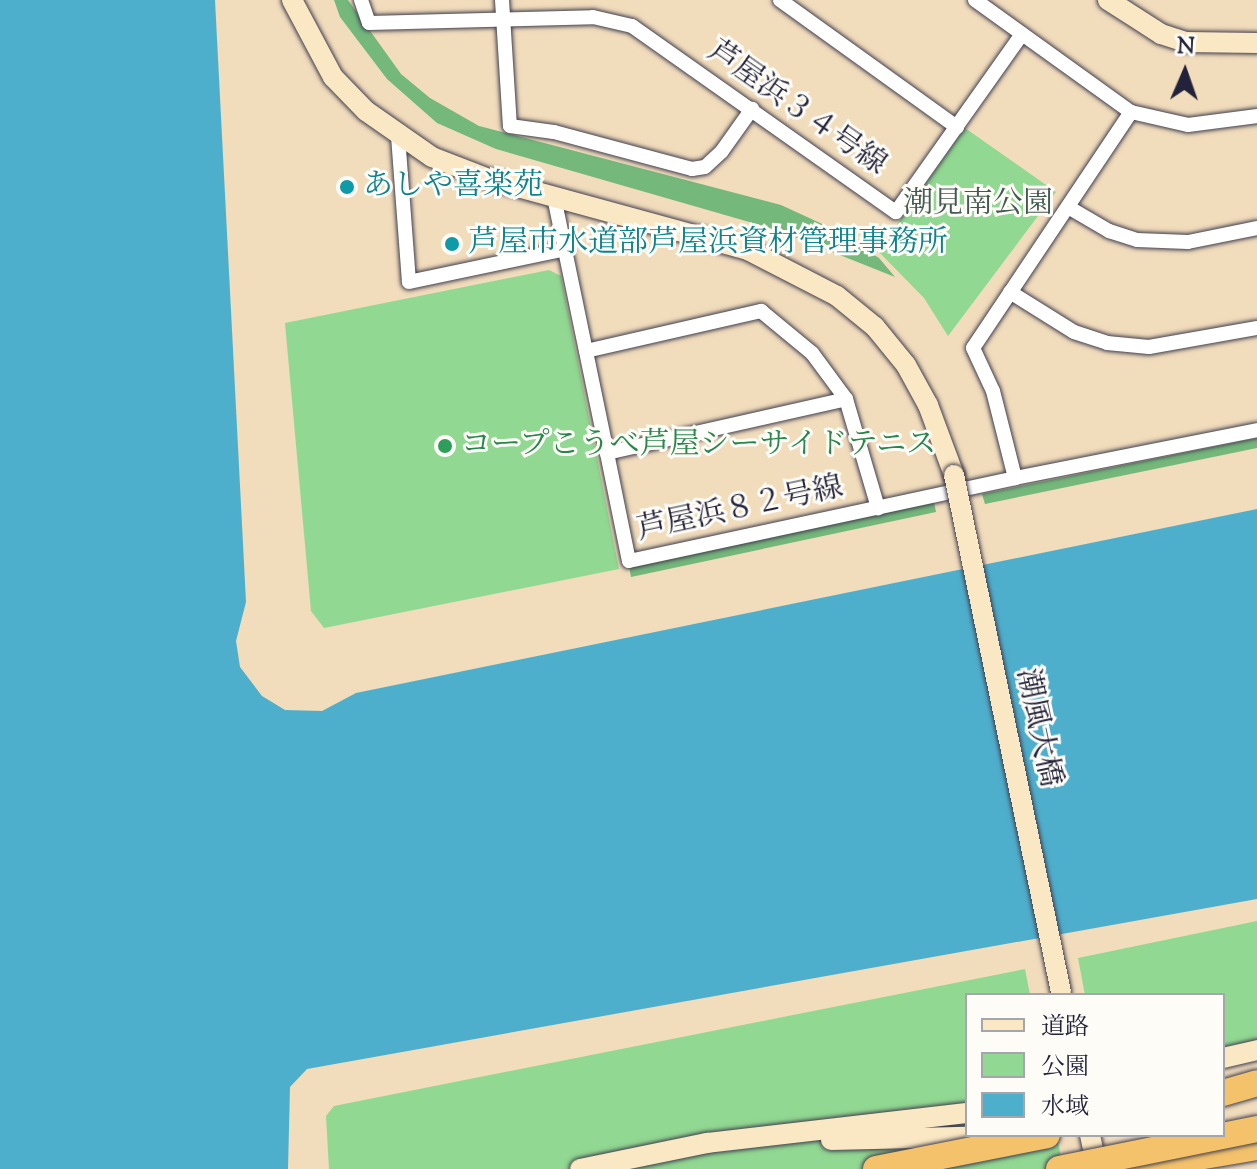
<!DOCTYPE html>
<html>
<head>
<meta charset="utf-8">
<style>
	body { margin:0 }
	#map { position:relative; width:1257px; height:1169px; overflow:hidden; background:#f1dcbc; font-family:"Sorts Mill Goudy","Noto Serif JP",serif }
	div>[style] { position:absolute }
	[style*='--x'] { left:calc(var(--x)*1px); top:calc(var(--y)*1px); width:calc(var(--w)*1px); rotate:calc(var(--a)*1deg) }
	.green>* { inset:0; background:#91d892 }
	.forest>* { inset:0; background:#74b87c }
	.water>* { inset:0; background:#4eafcd }
	.roads { filter:drop-shadow(0 0 2px #413e4e) drop-shadow(0 0 2px #413e4e) }
	.street>* { height:14px; margin:-7px; padding:0 7px; transform-origin:7px; border-radius:7px; background:#fff }
	.secondary>* { height:20px; margin:-10px; padding:0 10px; transform-origin:10px; border-radius:10px; background:#fae7c3 }
	.highway>* { height:26px; margin:-13px; padding:0 13px; transform-origin:13px; border-radius:13px; background:#f3c26a }
	.bridges { filter:drop-shadow(0 0 2px #413e4e) drop-shadow(0 0 2px #413e4e) }
	.secondary-bridge>* { height:20px; margin:-10px; padding:0 10px; transform-origin:10px; border-radius:10px; background:#fae7c3 }
	.highway-bridge>* { height:26px; margin:-13px; padding:0 13px; transform-origin:13px; border-radius:13px; background:#f3c26a }
	.dots>* { width:22px; height:22px; translate:-50% -50%; box-sizing:border-box; border:4px solid #fdfcf7; border-radius:50% }
	span { translate:-50% -50%; white-space:nowrap; text-align:center; line-height:1.15; -webkit-text-stroke:6px #fdfcf7; paint-order:stroke }
	.street-label { font-size:30px; color:#22223b }
	.culture-label { font-size:30px; color:#0d838f }
	.left { translate:0 -50%; text-align:left }
	.park-label { font-size:30px; color:#435955 }
	.leisure-label { font-size:30px; color:#27864d }
	.legend { position:absolute; left:965px; top:993px; width:260px; height:144px; box-sizing:border-box; background:#fdfcf7; border:2px solid #a5a5ac; margin:0; padding:10px 14px; list-style:none; font-size:24px; color:#22223b }
	.legend li { display:flex; align-items:center; gap:16px; height:40px }
	.legend b { width:40px; border:2px solid #a5a5ac }
	.north { position:absolute; left:1145px; top:32px; width:80px; height:80px; -webkit-text-stroke:6px #fdfcf7; paint-order:stroke; rotate:2deg; font-size:22px; font-weight:700; line-height:32px; text-align:center; color:#22223b }
	.north::after { content:''; display:block; margin:auto; width:28px; height:36px; background:#22223b; clip-path:polygon(50% 0,100% 100%,50% 72%,0 100%) }
</style>
</head>
<body>
<div id="map">
	<div class="green">
		<i style="clip-path:polygon(965px 128px,1056px 192px,948px 336px,924px 298px,878px 251px)"></i>
		<i style="clip-path:polygon(549px 270px,561px 276px,619px 569px,324px 628px,311px 611px,285px 323px)"></i>
		<i style="clip-path:polygon(1257px 921px,1257px 1040px,1223px 1047px,1223px 995px,1085px 995px,1078px 958px)"></i>
		<i style="clip-path:polygon(1025px 969px,1030px 995px,967px 995px,967px 1135px,1057px 1135px,1063px 1169px,329px 1169px,326px 1116px,334px 1106px)"></i>
	</div>
	<div class="forest">
		<i style="clip-path:polygon(334px 0,348px 0,401px 74px,430px 98px,479px 126px,781px 205px,831px 228px,879px 258px,895px 277px,777px 230px,496px 149px,437px 123px,387px 79px,340px 17px)"></i>
		<i style="clip-path:polygon(1257px 438px,1257px 448px,985px 504px,982px 494px)"></i>
		<i style="clip-path:polygon(934px 502px,936px 512px,631px 577px,629px 566px)"></i>
	</div>
	<div class="water">
		<i style="clip-path:polygon(0 0,215px 0,246px 602px,236px 641px,240px 667px,262px 696px,285px 710px,322px 711px,356px 693px,1257px 509px,1257px 899px,307px 1069px,290px 1087px,288px 1169px,0 1169px)"></i>
	</div>
	<div class="roads">
		<div class="street">
			<i style="--x:361;--y:0;--w:24;--a:71"></i>
			<i style="--x:369;--y:23;--w:224;--a:-1.5"></i>
			<i style="--x:593;--y:17;--w:40;--a:13"></i>
			<i style="--x:632;--y:26;--w:323;--a:35.2"></i>
			<i style="--x:896;--y:212;--w:218;--a:-54.7"></i>
			<i style="--x:502;--y:0;--w:126;--a:86.4"></i>
			<i style="--x:510;--y:126;--w:44;--a:7.8"></i>
			<i style="--x:554;--y:132;--w:143;--a:15"></i>
			<i style="--x:692;--y:169;--w:13;--a:-9"></i>
			<i style="--x:705;--y:167;--w:23;--a:-43"></i>
			<i style="--x:722;--y:151;--w:52;--a:-54.5"></i>
			<i style="--x:780;--y:0;--w:218;--a:35.7"></i>
			<i style="--x:975;--y:0;--w:192;--a:35.7"></i>
			<i style="--x:1131;--y:112;--w:58;--a:12.8"></i>
			<i style="--x:1188;--y:125;--w:70;--a:-7.4"></i>
			<i style="--x:1131;--y:112;--w:284;--a:123.8"></i>
			<i style="--x:973;--y:348;--w:47;--a:65.1"></i>
			<i style="--x:993;--y:391;--w:90;--a:75.8"></i>
			<i style="--x:1015;--y:478;--w:247;--a:-11.2"></i>
			<i style="--x:398;--y:136;--w:146;--a:85.7"></i>
			<i style="--x:409;--y:282;--w:160;--a:-11.9"></i>
			<i style="--x:554;--y:197;--w:261;--a:78.3"></i>
			<i style="--x:607;--y:453;--w:245;--a:-12.7"></i>
			<i style="--x:1068;--y:207;--w:48;--a:30.3"></i>
			<i style="--x:1109;--y:231;--w:29;--a:18"></i>
			<i style="--x:1137;--y:240;--w:51;--a:2.2"></i>
			<i style="--x:1188;--y:242;--w:70;--a:-11.5"></i>
			<i style="--x:1010;--y:292;--w:75;--a:32"></i>
			<i style="--x:1074;--y:332;--w:35;--a:18"></i>
			<i style="--x:1107;--y:343;--w:42;--a:5.4"></i>
			<i style="--x:1149;--y:347;--w:110;--a:-10"></i>
			<i style="--x:586;--y:351;--w:180;--a:-12.9"></i>
			<i style="--x:761;--y:311;--w:66;--a:39.5"></i>
			<i style="--x:812;--y:353;--w:57;--a:53.5"></i>
			<i style="--x:846;--y:399;--w:114;--a:73.6"></i>
			<i style="--x:607;--y:453;--w:110;--a:78.5"></i>
			<i style="--x:629;--y:561;--w:395;--a:-12.1"></i>
		</div>
		<div class="secondary">
			<i style="--x:292;--y:0;--w:87;--a:62"></i>
			<i style="--x:333;--y:77;--w:47;--a:45.9"></i>
			<i style="--x:366;--y:111;--w:80;--a:34.9"></i>
			<i style="--x:432;--y:157;--w:61;--a:21.1"></i>
			<i style="--x:489;--y:179;--w:269;--a:15.3"></i>
			<i style="--x:748;--y:250;--w:100;--a:27.3"></i>
			<i style="--x:837;--y:296;--w:49;--a:39.2"></i>
			<i style="--x:875;--y:327;--w:49;--a:50.8"></i>
			<i style="--x:906;--y:365;--w:46;--a:61.2"></i>
			<i style="--x:928;--y:405;--w:75;--a:69.6"></i>
			<i style="--x:1108;--y:0;--w:63;--a:32.7"></i>
			<i style="--x:1161;--y:34;--w:26;--a:18"></i>
			<i style="--x:1186;--y:42;--w:71;--a:0.8"></i>
			<i style="--x:1223;--y:1058;--w:35;--a:-13"></i>
			<i style="--x:1090;--y:1135;--w:35;--a:78"></i>
			<i style="--x:831;--y:1140;--w:168;--a:-1.4"></i>
			<i style="--x:580;--y:1169;--w:130;--a:-11.6"></i>
			<i style="--x:707;--y:1143;--w:262;--a:-6.6"></i>
		</div>
		<div class="highway">
			<i style="--x:1223;--y:1093;--w:35;--a:-16"></i>
			<i style="--x:1128;--y:1169;--w:131;--a:-9.7"></i>
		</div>
	</div>
	<div class="bridges">
		<div class="secondary-bridge">
			<i style="--x:954;--y:475;--w:528;--a:78.31"></i>
		</div>
		<div class="highway-bridge">
			<i style="--x:876;--y:1169;--w:174;--a:-11.2"></i>
			<i style="--x:1059;--y:1169;--w:202;--a:-11.4"></i>
		</div>
	</div>
	<div class="dots">
		<i style="left:347px;top:187px;background:#0f9aa8"></i>
		<i style="left:452px;top:244px;background:#0f9aa8"></i>
		<i style="left:445px;top:446px;background:#2e9e5b"></i>
	</div>
	<div class="street-label">
		<span style="left:796px;top:109px;rotate:35deg">芦屋浜３４号線</span>
		<span style="left:740px;top:510px;rotate:-12deg">芦屋浜８２号線</span>
		<span style="left:1037px;top:728px;rotate:78deg">潮風大橋</span>
	</div>
	<div class="culture-label">
		<span class="left" style="left:363px;top:187px">あしや喜楽苑</span>
		<span class="left" style="left:468px;top:244px">芦屋市水道部芦屋浜資材管理事務所</span>
	</div>
	<div class="park-label">
		<span style="left:978px;top:205px">潮見南公園</span>
	</div>
	<div class="leisure-label">
		<span class="left" style="left:461px;top:446px">コープこうべ芦屋シーサイドテニス</span>
	</div>
	<ul class="legend">
	<li><b style="height:10px;background:#fae7c3"></b>道路</li>
	<li><b style="height:22px;background:#91d892"></b>公園</li>
	<li><b style="height:22px;background:#4eafcd"></b>水域</li>
	</ul>
	<div class="north">N</div>
</div>
</body>
</html>
